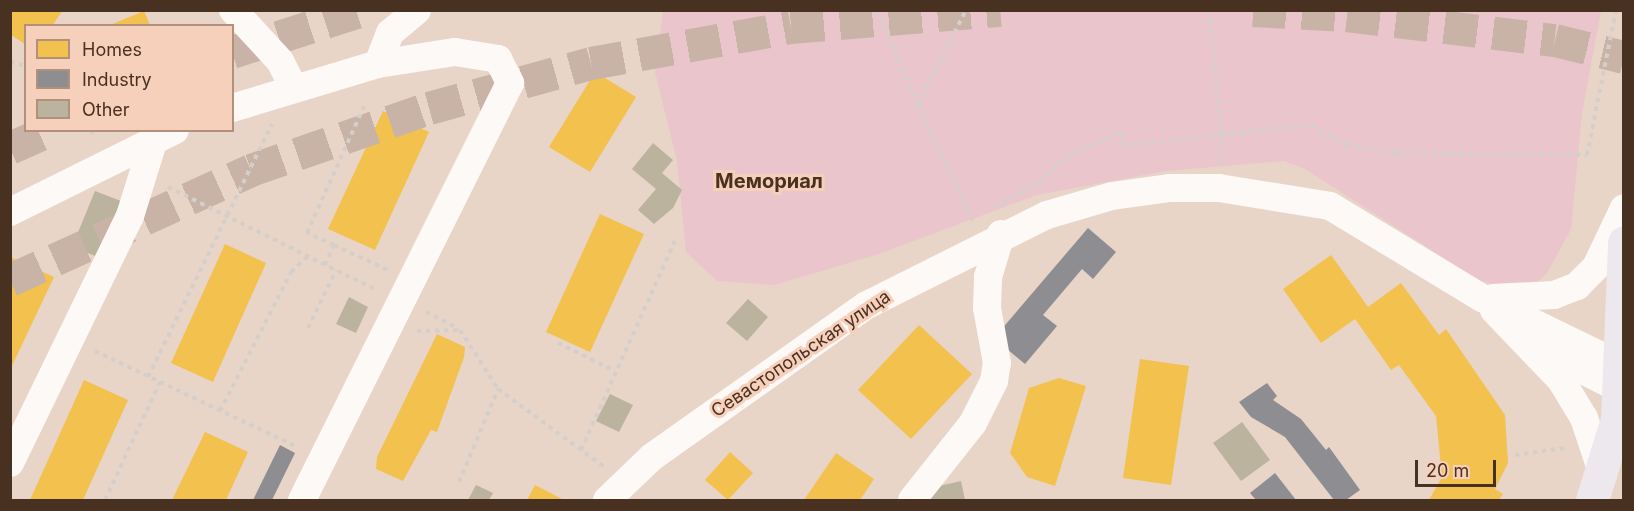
<!DOCTYPE html>
<html>
<head>
<meta charset="utf-8">
<style>
	body { margin:0 }
	#map { position:relative; width:1634px; height:511px; overflow:hidden; background:#e9d4c8; font-family:Inter,sans-serif }
	div>[style] { position:absolute }
	[style*='--x'] { left:calc(var(--x)*1px); top:calc(var(--y)*1px); width:calc(var(--w)*1px); rotate:calc(var(--a)*1deg) }
	.green>* { inset:0; background:#ebc5cc }
	.homes>* { inset:0; background:#f2c14e }
	.industry>* { inset:0; background:#8d8d92 }
	.building>* { inset:0; background:#bbb39e }
	.major-tunnel>* { height:33px; margin-top:-16.5px; transform-origin:0; background:repeating-linear-gradient(90deg,#c9b3a7 0 33px,transparent 0 49px) }
	.path>* { height:4px; margin-top:-2px; transform-origin:0; background:repeating-linear-gradient(90deg,#d5cfcb 0 4.5px,transparent 0 9px) }
	.minor>* { height:28px; margin:-14px; padding:0 14px; transform-origin:14px; border-radius:14px; background:#fcf9f7 }
	.major>* { height:33px; margin:-16.5px; padding:0 16.5px; transform-origin:16.5px; border-radius:16.5px; background:#ede8ed }
	span { translate:-50% -50%; white-space:nowrap; text-align:center; line-height:1.15; -webkit-text-stroke:6px #f7d0bb; paint-order:stroke }
	.street-label { font-size:18px; color:#493122 }
	.neighbourhood-label { font-size:20px; color:#493122; font-weight:700 }
	.frame { position:absolute; inset:0; border:12px solid #493122; pointer-events:none }
	.legend { position:absolute; left:24px; top:24px; width:210px; height:108px; box-sizing:border-box; background:#f7d0bb; border:2px solid #b1907e; margin:0; padding:8px 10px; list-style:none; font-size:18px; color:#493122 }
	.legend li { display:flex; align-items:center; gap:12px; height:30px }
	.legend b { width:30px; border:2px solid #b1907e }
	.scale { position:absolute; left:1415px; top:460px; width:81px; height:27px; box-sizing:border-box; border:3px solid #493122; border-top:0; padding-left:8px; font-size:18px; line-height:21px; white-space:nowrap; color:#493122; -webkit-text-stroke:4px #f7d0bb; paint-order:stroke }
</style>
</head>
<body>
<div id="map">
	<div class="green">
		<i style="clip-path:polygon(663px 11px,1601px 11px,1582px 113px,1571px 229px,1547px 273px,1534px 285px,1514px 290px,1478px 280px,1305px 169px,1284px 161px,1166px 171px,1037px 195px,879px 254px,774px 285px,717px 281px,686px 252px,677px 161px,655px 72px)"></i>
	</div>
	<div class="homes">
		<i style="clip-path:polygon(10px 10px,63px 10px,52px 26px,26px 26px,26px 45px,10px 34px)"></i>
		<i style="clip-path:polygon(144px 11px,150px 25px,110px 25px)"></i>
		<i style="clip-path:polygon(595px 72px,636px 97px,590px 172px,549px 147px)"></i>
		<i style="clip-path:polygon(383px 111px,429px 132px,375px 250px,328px 229px)"></i>
		<i style="clip-path:polygon(600px 214px,644px 234px,590px 352px,546px 332px)"></i>
		<i style="clip-path:polygon(225px 244px,266px 263px,213px 382px,171px 363px)"></i>
		<i style="clip-path:polygon(1331px 255px,1368px 307px,1401px 283px,1439px 335px,1446px 329px,1505px 415px,1508px 463px,1495px 489px,1503px 494px,1499px 500px,1429px 500px,1442px 477px,1436px 416px,1399px 365px,1391px 370px,1355px 319px,1321px 343px,1283px 289px)"></i>
		<i style="clip-path:polygon(10px 257px,54px 277px,10px 370px)"></i>
		<i style="clip-path:polygon(919px 325px,972px 374px,911px 439px,858px 390px)"></i>
		<i style="clip-path:polygon(437px 334px,465px 347px,464px 357px,437px 432px,431px 430px,403px 481px,376px 469px,377px 457px)"></i>
		<i style="clip-path:polygon(1140px 359px,1189px 366px,1171px 485px,1123px 478px)"></i>
		<i style="clip-path:polygon(1059px 378px,1086px 386px,1055px 486px,1027px 477px,1010px 453px,1029px 388px)"></i>
		<i style="clip-path:polygon(84px 380px,128px 400px,83px 500px,30px 500px)"></i>
		<i style="clip-path:polygon(205px 432px,248px 452px,226px 500px,172px 500px)"></i>
		<i style="clip-path:polygon(730px 452px,753px 473px,728px 500px,705px 480px)"></i>
		<i style="clip-path:polygon(836px 453px,874px 479px,860px 500px,804px 500px)"></i>
		<i style="clip-path:polygon(535px 485px,564px 500px,527px 500px)"></i>
	</div>
	<div class="industry">
		<i style="clip-path:polygon(1088px 228px,1116px 252px,1093px 279px,1082px 269px,1043px 315px,1057px 326px,1025px 364px,994px 338px)"></i>
		<i style="clip-path:polygon(1267px 383px,1277px 396px,1273px 400px,1301px 419px,1326px 450px,1329px 447px,1360px 490px,1346px 500px,1334px 500px,1285px 437px,1251px 417px,1239px 402px)"></i>
		<i style="clip-path:polygon(280px 445px,295px 453px,272px 500px,253px 500px)"></i>
		<i style="clip-path:polygon(1275px 473px,1296px 500px,1256px 500px,1250px 493px)"></i>
	</div>
	<div class="building">
		<i style="clip-path:polygon(653px 143px,673px 160px,662px 173px,682px 190px,673px 208px,654px 224px,638px 210px,656px 189px,632px 169px)"></i>
		<i style="clip-path:polygon(95px 191px,121px 201px,98px 257px,72px 247px)"></i>
		<i style="clip-path:polygon(349px 297px,368px 307px,356px 333px,336px 324px)"></i>
		<i style="clip-path:polygon(748px 299px,768px 317px,747px 341px,726px 323px)"></i>
		<i style="clip-path:polygon(610px 394px,633px 405px,619px 432px,596px 421px)"></i>
		<i style="clip-path:polygon(1242px 422px,1270px 460px,1241px 481px,1213px 443px)"></i>
		<i style="clip-path:polygon(961px 481px,965px 500px,919px 500px,926px 489px)"></i>
		<i style="clip-path:polygon(476px 485px,493px 493px,489px 500px,468px 500px)"></i>
	</div>
	<div class="major-tunnel">
		<i style="--x:1253;--y:10;--w:94;--a:3"></i>
		<i style="--x:1347;--y:15;--w:209;--a:6.9"></i>
		<i style="--x:1555;--y:40;--w:71;--a:13.8"></i>
		<i style="--x:232;--y:52;--w:138;--a:-17.8"></i>
		<i style="--x:10;--y:148;--w:44;--a:-24.2"></i>
		<i style="--x:10;--y:280;--w:265;--a:-24.5"></i>
		<i style="--x:251;--y:170;--w:188;--a:-19.2"></i>
		<i style="--x:429;--y:108;--w:168;--a:-15.5"></i>
		<i style="--x:591;--y:63;--w:203;--a:-10.2"></i>
		<i style="--x:791;--y:27;--w:210;--a:-4.7"></i>
	</div>
	<div class="path">
		<i style="--x:877;--y:10;--w:103;--a:66.7"></i>
		<i style="--x:918;--y:105;--w:106;--a:-63.2"></i>
		<i style="--x:1208;--y:10;--w:124;--a:83.5"></i>
		<i style="--x:1222;--y:133;--w:29;--a:96"></i>
		<i style="--x:10;--y:62;--w:16;--a:14"></i>
		<i style="--x:918;--y:105;--w:128;--a:64.6"></i>
		<i style="--x:91;--y:130;--w:9;--a:72"></i>
		<i style="--x:168;--y:187;--w:232;--a:26.3"></i>
		<i style="--x:995;--y:206;--w:51;--a:-28.1"></i>
		<i style="--x:1040;--y:182;--w:36;--a:-44"></i>
		<i style="--x:1066;--y:157;--w:61;--a:-24.1"></i>
		<i style="--x:1122;--y:132;--w:13;--a:81"></i>
		<i style="--x:1124;--y:145;--w:189;--a:-6.1"></i>
		<i style="--x:1312;--y:125;--w:40;--a:29.7"></i>
		<i style="--x:1347;--y:145;--w:50;--a:9.3"></i>
		<i style="--x:1396;--y:153;--w:191;--a:0.6"></i>
		<i style="--x:1587;--y:155;--w:148;--a:-78.7"></i>
		<i style="--x:334;--y:245;--w:60;--a:24.8"></i>
		<i style="--x:325;--y:265;--w:22;--a:-66"></i>
		<i style="--x:334;--y:245;--w:30;--a:-156"></i>
		<i style="--x:307;--y:233;--w:139;--a:-65.8"></i>
		<i style="--x:426;--y:312;--w:37;--a:27"></i>
		<i style="--x:308;--y:328;--w:64;--a:-64.2"></i>
		<i style="--x:417;--y:331;--w:43;--a:-1.3"></i>
		<i style="--x:460;--y:330;--w:70;--a:57.2"></i>
		<i style="--x:498;--y:389;--w:132;--a:36.3"></i>
		<i style="--x:558;--y:343;--w:61;--a:26.1"></i>
		<i style="--x:95;--y:351;--w:224;--a:25.4"></i>
		<i style="--x:148;--y:377;--w:282;--a:-63.9"></i>
		<i style="--x:220;--y:411;--w:156;--a:-62.9"></i>
		<i style="--x:291;--y:272;--w:23;--a:-43"></i>
		<i style="--x:581;--y:450;--w:229;--a:-65.8"></i>
		<i style="--x:1515;--y:455;--w:50;--a:-8"></i>
		<i style="--x:459;--y:482;--w:101;--a:-67.2"></i>
		<i style="--x:105;--y:500;--w:130;--a:-65"></i>
	</div>
	<div class="minor">
		<i style="--x:233;--y:10;--w:69;--a:47.3"></i>
		<i style="--x:280;--y:61;--w:29;--a:63"></i>
		<i style="--x:378;--y:64;--w:33;--a:-69"></i>
		<i style="--x:390;--y:33;--w:35;--a:-40"></i>
		<i style="--x:232;--y:108;--w:152;--a:-16.8"></i>
		<i style="--x:378;--y:64;--w:78;--a:-8.9"></i>
		<i style="--x:455;--y:52;--w:44;--a:9.2"></i>
		<i style="--x:498;--y:59;--w:27;--a:63"></i>
		<i style="--x:510;--y:83;--w:466;--a:116.5"></i>
		<i style="--x:10;--y:212;--w:184;--a:-26.4"></i>
		<i style="--x:1493;--y:298;--w:61;--a:-2.8"></i>
		<i style="--x:1554;--y:295;--w:25;--a:-21"></i>
		<i style="--x:1577;--y:286;--w:27;--a:-45"></i>
		<i style="--x:1596;--y:267;--w:65;--a:-64.6"></i>
		<i style="--x:1494;--y:310;--w:97;--a:46.3"></i>
		<i style="--x:1561;--y:380;--w:44;--a:58.8"></i>
		<i style="--x:1584;--y:418;--w:60;--a:71.6"></i>
		<i style="--x:1545;--y:351;--w:82;--a:26.9"></i>
		<i style="--x:10;--y:463;--w:275;--a:-64.1"></i>
		<i style="--x:130;--y:216;--w:81;--a:-72.7"></i>
		<i style="--x:607;--y:500;--w:62;--a:-43.7"></i>
		<i style="--x:652;--y:457;--w:263;--a:-35.3"></i>
		<i style="--x:867;--y:305;--w:201;--a:-26.6"></i>
		<i style="--x:1047;--y:215;--w:68;--a:-16.3"></i>
		<i style="--x:1112;--y:196;--w:59;--a:-7.9"></i>
		<i style="--x:1170;--y:188;--w:49;--a:0"></i>
		<i style="--x:1219;--y:188;--w:112;--a:9.2"></i>
		<i style="--x:1330;--y:206;--w:178;--a:31.2"></i>
		<i style="--x:1482;--y:298;--w:153;--a:25.9"></i>
		<i style="--x:912;--y:500;--w:98;--a:-51.6"></i>
		<i style="--x:973;--y:423;--w:47;--a:-63.4"></i>
		<i style="--x:994;--y:381;--w:18;--a:-81"></i>
		<i style="--x:997;--y:363;--w:56;--a:-100.3"></i>
		<i style="--x:987;--y:308;--w:31;--a:-88"></i>
		<i style="--x:988;--y:277;--w:45;--a:-73.2"></i>
	</div>
	<div class="major">
		<i style="--x:1592;--y:500;--w:85;--a:-72.8"></i>
		<i style="--x:1617;--y:419;--w:177;--a:-87.7"></i>
	</div>
	<div class="street-label">
		<span style="left:801px;top:354px;rotate:-34deg">Севастопольская улица</span>
	</div>
	<div class="neighbourhood-label">
		<span style="left:769px;top:181px">Мемориал</span>
	</div>
	<div class="frame"></div>
	<ul class="legend">
	<li><b style="height:16px;background:#f2c14e"></b>Homes</li>
	<li><b style="height:16px;background:#8d8d92"></b>Industry</li>
	<li><b style="height:16px;background:#bbb39e"></b>Other</li>
	</ul>
	<div class="scale">20 m</div>
</div>
</body>
</html>
